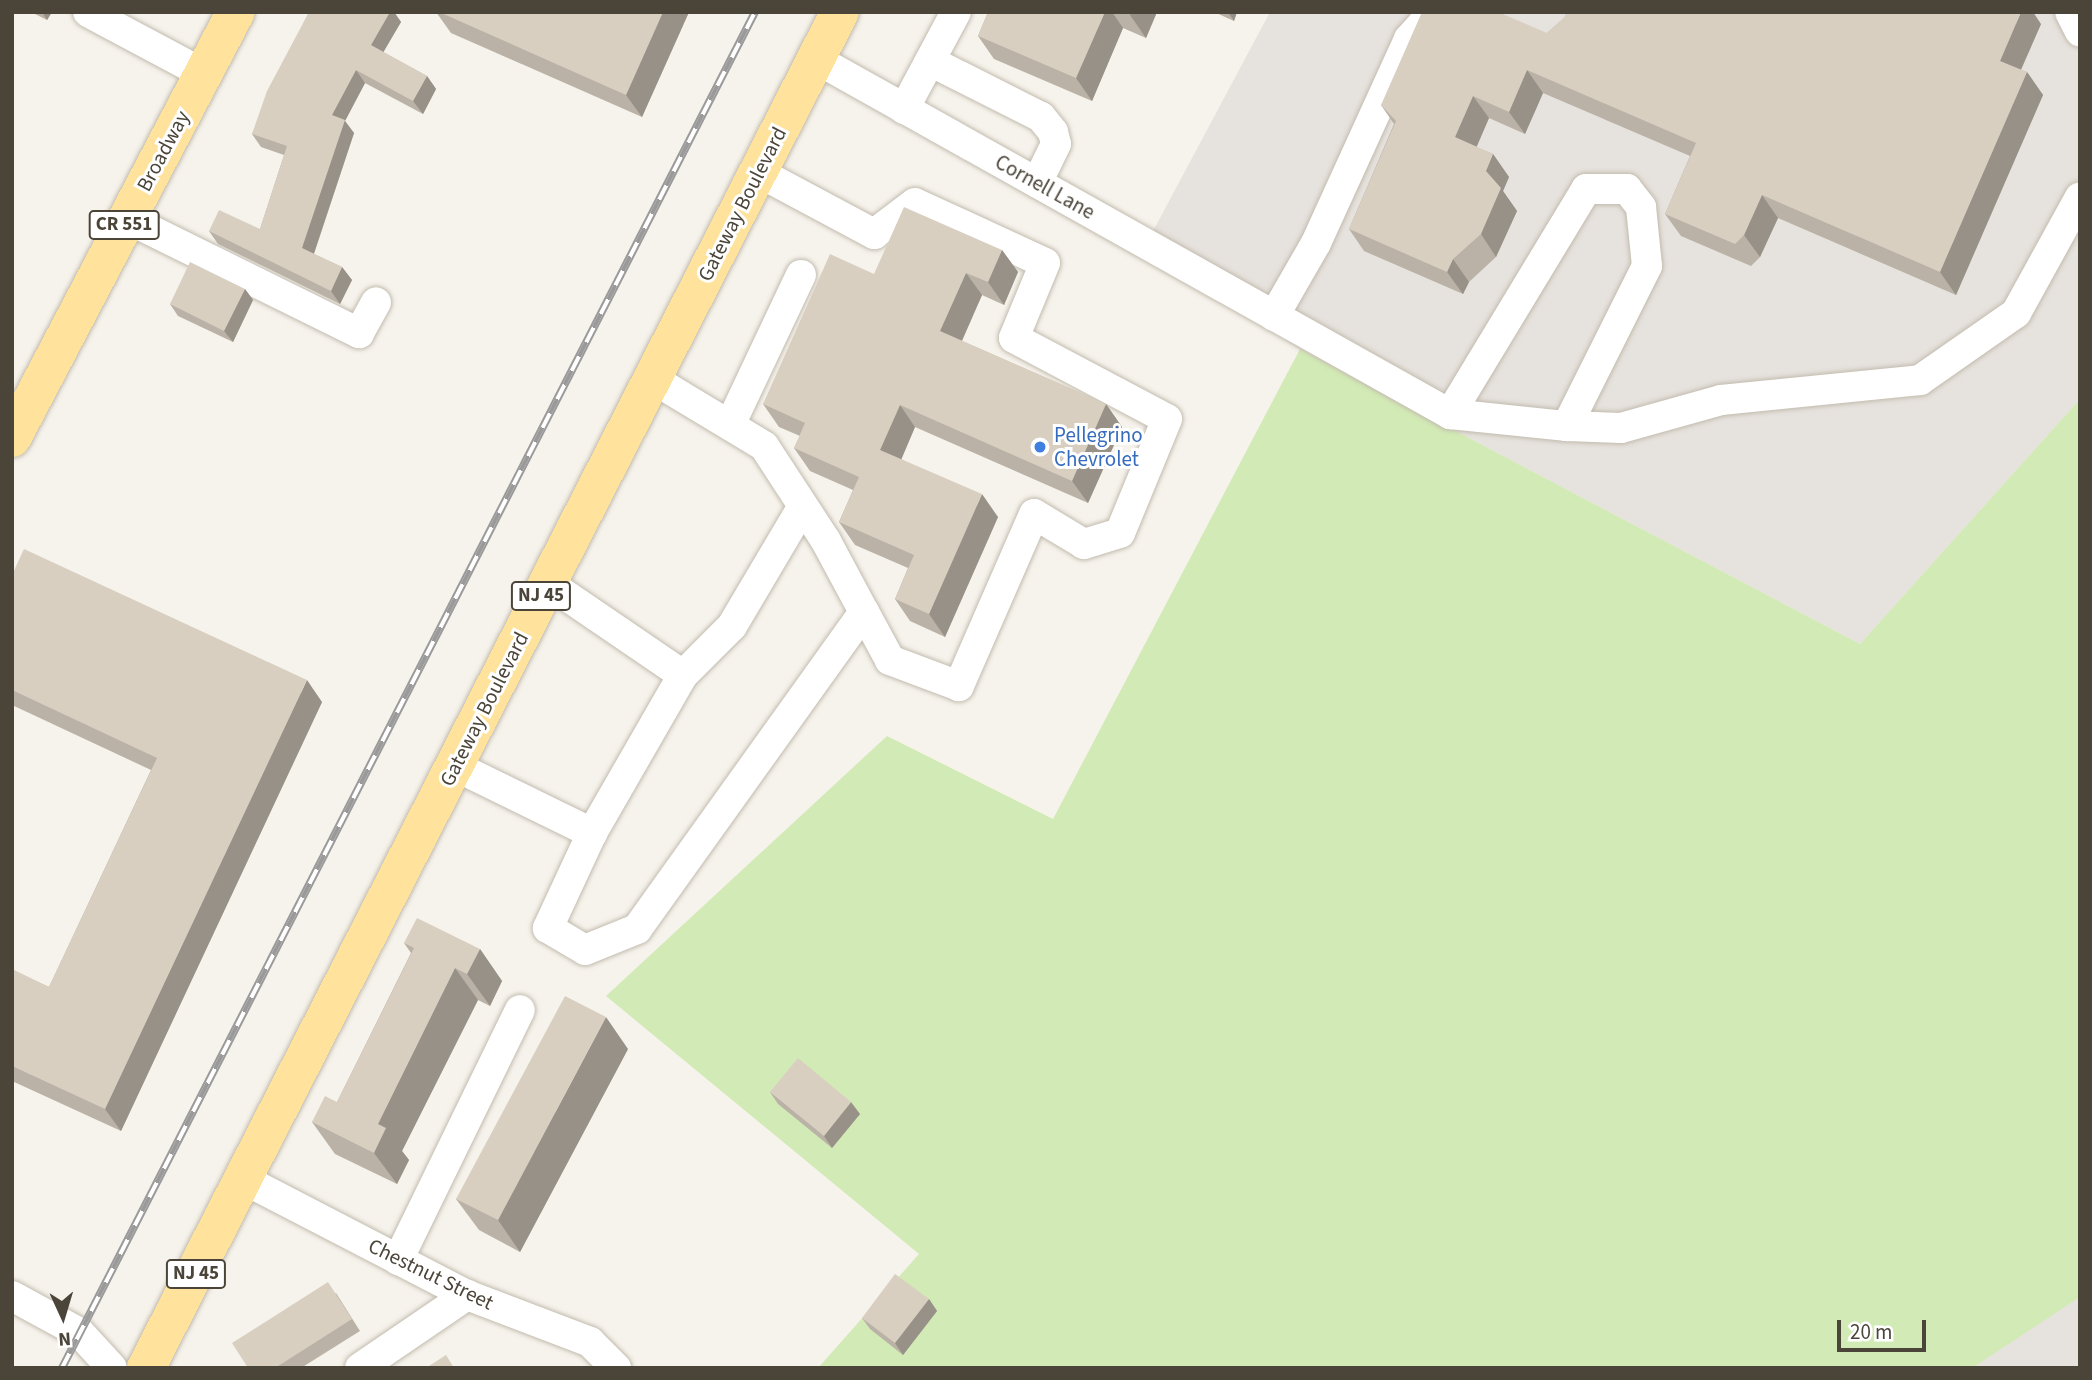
<!DOCTYPE html>
<html>
<head>
<meta charset="utf-8">
<style>
	body { margin:0 }
	#map { position:relative; width:2092px; height:1380px; overflow:hidden; background:#f6f3ec; font-family:"Source Sans 3",sans-serif }
	div>[style] { position:absolute }
	[style*='--x'] { left:calc(var(--x)*1px); top:calc(var(--y)*1px); width:calc(var(--w)*1px); rotate:calc(var(--a)*1deg) }
	.industrial>* { inset:0; background:#e6e2dd }
	.green>* { inset:0; background:#d2eab5 }
	.roads { filter:drop-shadow(0 0 2px #c2bbae) drop-shadow(0 0 2px #c2bbae) }
	.minor>* { height:30px; margin:-15px; padding:0 15px; transform-origin:15px; border-radius:15px; background:#fff }
	.major>* { height:38px; margin:-19px; padding:0 19px; transform-origin:19px; border-radius:19px; background:#ffe39c }
	.rail>* { height:8px; margin-top:-4px; transform-origin:0; background:repeating-linear-gradient(90deg,#fff 0 16px,#9a9a9a 0 32px); box-sizing:border-box; border-block:2px solid #9a9a9a }
	.wall>* { inset:0; background:#bab2a6 }
	.shaded-wall>* { inset:0; background:#979187 }
	.building>* { inset:0; background:#d8cfc1 }
	.dots>* { width:19px; height:19px; translate:-50% -50%; box-sizing:border-box; border:4px solid #fff; border-radius:50% }
	span { translate:-50% -50%; white-space:nowrap; text-align:center; line-height:1.15; -webkit-text-stroke:6px #fff; paint-order:stroke }
	.shield-label span { padding:2px 5px; background:#fff; border:2px solid; border-radius:5px; -webkit-text-stroke-width:0 }
	.shield-label { font-size:19px; color:#4b4439; font-weight:700 }
	.street-label { font-size:21px; color:#4b4439 }
	.shop-label { font-size:21px; color:#366cbe }
	.left { translate:0 -50%; text-align:left }
	.frame { position:absolute; inset:0; border:14px solid #4b4439; pointer-events:none }
	.north { position:absolute; left:28px; top:1282px; width:70px; height:70px; -webkit-text-stroke:5px #fff; paint-order:stroke; rotate:176deg; font-size:19px; font-weight:700; line-height:28px; text-align:center; color:#4b4439 }
	.north::after { content:''; display:block; margin:auto; width:24px; height:32px; background:#4b4439; clip-path:polygon(50% 0,100% 100%,50% 72%,0 100%) }
	.scale { position:absolute; left:1837px; top:1320px; width:89px; height:32px; box-sizing:border-box; border:4px solid #4b4439; border-top:0; padding-left:9px; font-size:21px; line-height:24px; white-space:nowrap; color:#4b4439; -webkit-text-stroke:5px #fff; paint-order:stroke }
</style>
</head>
<body>
<div id="map">
	<div class="industrial">
		<i style="clip-path:polygon(1270px 12px,2080px 12px,2080px 399px,1860px 644px,1300px 349px,1144px 248px)"></i>
		<i style="clip-path:polygon(2080px 1222px,2080px 1368px,1862px 1368px)"></i>
	</div>
	<div class="green">
		<i style="clip-path:polygon(1300px 349px,1860px 644px,2080px 399px,2080px 1297px,1972px 1368px,818px 1368px,919px 1254px,606px 996px,887px 736px,1053px 819px)"></i>
	</div>
	<div class="roads">
		<div class="minor">
			<i style="--x:88;--y:12;--w:132;--a:28.1"></i>
			<i style="--x:2070;--y:12;--w:22;--a:63"></i>
			<i style="--x:816;--y:59;--w:727;--a:29.25"></i>
			<i style="--x:1450;--y:414;--w:118;--a:5.9"></i>
			<i style="--x:1567;--y:426;--w:54;--a:2.1"></i>
			<i style="--x:1621;--y:428;--w:104;--a:-15.6"></i>
			<i style="--x:1721;--y:400;--w:200;--a:-5.7"></i>
			<i style="--x:1920;--y:380;--w:117;--a:-34.9"></i>
			<i style="--x:2016;--y:313;--w:132;--a:-61.1"></i>
			<i style="--x:930;--y:61;--w:124;--a:26.8"></i>
			<i style="--x:1041;--y:117;--w:19;--a:51"></i>
			<i style="--x:1053;--y:132;--w:12;--a:76"></i>
			<i style="--x:1056;--y:144;--w:43;--a:116"></i>
			<i style="--x:904;--y:109;--w:110;--a:-61.8"></i>
			<i style="--x:758;--y:172;--w:132;--a:28.1"></i>
			<i style="--x:874;--y:234;--w:51;--a:-37.1"></i>
			<i style="--x:915;--y:203;--w:143;--a:24.8"></i>
			<i style="--x:1045;--y:263;--w:81;--a:112.5"></i>
			<i style="--x:1014;--y:338;--w:173;--a:27.9"></i>
			<i style="--x:1167;--y:419;--w:123;--a:112.4"></i>
			<i style="--x:1120;--y:533;--w:38;--a:163"></i>
			<i style="--x:1084;--y:544;--w:58;--a:-149"></i>
			<i style="--x:1034;--y:514;--w:188;--a:113.6"></i>
			<i style="--x:959;--y:686;--w:74;--a:-159.4"></i>
			<i style="--x:890;--y:660;--w:55;--a:-118.4"></i>
			<i style="--x:128;--y:219;--w:258;--a:26.3"></i>
			<i style="--x:359;--y:333;--w:35;--a:-61"></i>
			<i style="--x:1274;--y:316;--w:84;--a:-60.1"></i>
			<i style="--x:1316;--y:243;--w:224;--a:-65.5"></i>
			<i style="--x:1409;--y:39;--w:36;--a:-48"></i>
			<i style="--x:1450;--y:414;--w:263;--a:-58.8"></i>
			<i style="--x:1586;--y:189;--w:41;--a:0"></i>
			<i style="--x:1627;--y:189;--w:23;--a:52"></i>
			<i style="--x:1641;--y:207;--w:59;--a:84.2"></i>
			<i style="--x:1647;--y:266;--w:179;--a:116.6"></i>
			<i style="--x:730;--y:425;--w:166;--a:-64.7"></i>
			<i style="--x:548;--y:583;--w:163;--a:34.3"></i>
			<i style="--x:455;--y:766;--w:153;--a:26.1"></i>
			<i style="--x:592;--y:833;--w:105;--a:114.9"></i>
			<i style="--x:548;--y:928;--w:43;--a:30.7"></i>
			<i style="--x:585;--y:950;--w:56;--a:-22"></i>
			<i style="--x:637;--y:929;--w:390;--a:-54.4"></i>
			<i style="--x:864;--y:612;--w:81;--a:-118.2"></i>
			<i style="--x:826;--y:541;--w:113;--a:-123.1"></i>
			<i style="--x:764;--y:446;--w:130;--a:-148.9"></i>
			<i style="--x:592;--y:833;--w:182;--a:-60.1"></i>
			<i style="--x:683;--y:675;--w:69;--a:-45"></i>
			<i style="--x:732;--y:626;--w:139;--a:-59.4"></i>
			<i style="--x:245;--y:1180;--w:250;--a:27.4"></i>
			<i style="--x:467;--y:1295;--w:132;--a:20.9"></i>
			<i style="--x:590;--y:1342;--w:37;--a:45"></i>
			<i style="--x:398;--y:1260;--w:278;--a:-64"></i>
			<i style="--x:12;--y:1296;--w:77;--a:28.6"></i>
			<i style="--x:80;--y:1333;--w:47;--a:47.6"></i>
			<i style="--x:360;--y:1368;--w:130;--a:-34.3"></i>
		</div>
		<div class="major">
			<i style="--x:12;--y:438;--w:481;--a:-62.3"></i>
			<i style="--x:146;--y:1368;--w:1523;--a:-62.9"></i>
		</div>
	</div>
	<div class="rail">
		<i style="--x:62;--y:1368;--w:1523;--a:-62.93"></i>
	</div>
	<div class="wall">
		<i style="clip-path:polygon(31px 12px,52px 12px,47px 20px)"></i>
		<i style="clip-path:polygon(309px 12px,394px 12px,401px 22px,383px 52px,427px 76px,436px 89px,423px 114px,365px 83px,345px 121px,354px 133px,314px 254px,342px 267px,352px 280px,340px 304px,218px 244px,209px 231px,260px 229px,284px 155px,261px 147px,252px 134px)"></i>
		<i style="clip-path:polygon(436px 12px,689px 12px,642px 117px,451px 33px)"></i>
		<i style="clip-path:polygon(988px 12px,1157px 12px,1146px 38px,1123px 28px,1092px 101px,994px 59px,978px 36px)"></i>
		<i style="clip-path:polygon(1214px 12px,1237px 12px,1234px 21px)"></i>
		<i style="clip-path:polygon(1564px 18px,2041px 24px,2021px 70px,2027px 72px,2043px 95px,1956px 295px,1778px 218px,1760px 257px,1751px 266px,1681px 236px,1665px 214px,1690px 156px,1543px 93px,1525px 134px,1489px 118px,1476px 147px,1493px 154px,1509px 177px,1503px 191px,1517px 211px,1496px 257px,1469px 282px,1463px 294px,1364px 251px,1349px 229px,1394px 124px,1381px 105px,1547px 33px)"></i>
		<i style="clip-path:polygon(1002px 250px,1018px 272px,1004px 305px,982px 295px,962px 341px,1106px 404px,1122px 427px,1088px 503px,915px 427px,901px 459px,998px 517px,945px 637px,910px 621px,895px 599px,908px 568px,855px 545px,839px 522px,853px 490px,810px 471px,794px 448px,800px 436px,779px 427px,763px 404px,874px 274px)"></i>
		<i style="clip-path:polygon(245px 289px,253px 300px,233px 342px,178px 316px,170px 304px)"></i>
		<i style="clip-path:polygon(12px 575px,322px 702px,121px 1131px,12px 1081px,12px 970px,49px 987px,151px 770px,12px 705px)"></i>
		<i style="clip-path:polygon(404px 943px,480px 949px,502px 981px,490px 1006px,478px 1000px,402px 1151px,409px 1160px,397px 1184px,335px 1154px,312px 1122px,337px 1102px,411px 953px)"></i>
		<i style="clip-path:polygon(628px 1049px,520px 1252px,479px 1230px,456px 1199px)"></i>
		<i style="clip-path:polygon(770px 1092px,860px 1114px,832px 1148px,778px 1104px)"></i>
		<i style="clip-path:polygon(336px 1293px,360px 1331px,301px 1368px,248px 1368px)"></i>
		<i style="clip-path:polygon(929px 1299px,937px 1311px,903px 1355px,870px 1329px,862px 1318px)"></i>
	</div>
	<div class="shaded-wall">
		<i style="clip-path:polygon(42px 12px,52px 12px,47px 20px)"></i>
		<i style="clip-path:polygon(390px 12px,394px 12px,401px 22px,380px 58px,371px 45px)"></i>
		<i style="clip-path:polygon(663px 12px,689px 12px,642px 117px,626px 95px)"></i>
		<i style="clip-path:polygon(1105px 12px,1112px 12px,1123px 28px,1092px 101px,1076px 78px)"></i>
		<i style="clip-path:polygon(1132px 12px,1157px 12px,1146px 38px,1130px 15px)"></i>
		<i style="clip-path:polygon(1228px 12px,1237px 12px,1234px 21px)"></i>
		<i style="clip-path:polygon(2021px 12px,2033px 12px,2041px 24px,2015px 83px,2000px 61px)"></i>
		<i style="clip-path:polygon(356px 70px,365px 83px,345px 121px,354px 133px,311px 262px,302px 248px,332px 115px)"></i>
		<i style="clip-path:polygon(1527px 70px,1543px 93px,1525px 134px,1509px 112px)"></i>
		<i style="clip-path:polygon(2027px 72px,2043px 95px,1956px 295px,1940px 272px)"></i>
		<i style="clip-path:polygon(427px 76px,436px 89px,423px 114px,413px 101px)"></i>
		<i style="clip-path:polygon(1473px 96px,1489px 118px,1471px 160px,1455px 137px)"></i>
		<i style="clip-path:polygon(1493px 154px,1509px 177px,1503px 191px,1517px 211px,1496px 257px,1481px 234px,1486px 171px)"></i>
		<i style="clip-path:polygon(1762px 195px,1778px 218px,1760px 257px,1744px 235px)"></i>
		<i style="clip-path:polygon(1002px 250px,1018px 272px,1004px 305px,988px 282px)"></i>
		<i style="clip-path:polygon(1453px 259px,1469px 282px,1463px 294px,1447px 272px)"></i>
		<i style="clip-path:polygon(342px 267px,352px 280px,340px 304px,331px 291px)"></i>
		<i style="clip-path:polygon(966px 273px,982px 295px,956px 354px,940px 331px)"></i>
		<i style="clip-path:polygon(245px 289px,253px 300px,233px 342px,224px 331px)"></i>
		<i style="clip-path:polygon(1106px 404px,1122px 427px,1088px 503px,1072px 481px)"></i>
		<i style="clip-path:polygon(900px 405px,915px 427px,896px 472px,880px 450px)"></i>
		<i style="clip-path:polygon(982px 494px,998px 517px,945px 637px,929px 614px)"></i>
		<i style="clip-path:polygon(307px 680px,322px 702px,121px 1131px,105px 1109px)"></i>
		<i style="clip-path:polygon(480px 949px,502px 981px,490px 1006px,467px 974px)"></i>
		<i style="clip-path:polygon(455px 968px,478px 1000px,402px 1151px,409px 1160px,397px 1184px,374px 1153px,378px 1124px)"></i>
		<i style="clip-path:polygon(606px 1017px,628px 1049px,520px 1252px,498px 1220px)"></i>
		<i style="clip-path:polygon(851px 1102px,860px 1114px,832px 1148px,824px 1136px)"></i>
		<i style="clip-path:polygon(929px 1299px,937px 1311px,903px 1355px,895px 1343px)"></i>
	</div>
	<div class="building">
		<i style="clip-path:polygon(309px 12px,390px 12px,371px 45px,427px 76px,413px 101px,356px 70px,332px 115px,345px 120px,302px 248px,342px 267px,331px 291px,209px 231px,219px 210px,260px 229px,287px 146px,252px 134px,267px 91px)"></i>
		<i style="clip-path:polygon(439px 12px,663px 12px,626px 95px)"></i>
		<i style="clip-path:polygon(988px 12px,1105px 12px,1076px 78px,978px 36px)"></i>
		<i style="clip-path:polygon(1422px 12px,1498px 12px,1547px 33px,1564px 18px,1566px 12px,2021px 12px,2000px 61px,2027px 72px,1940px 272px,1762px 195px,1744px 235px,1735px 244px,1665px 214px,1696px 143px,1527px 70px,1509px 112px,1473px 96px,1455px 137px,1493px 154px,1486px 171px,1501px 188px,1481px 234px,1453px 259px,1447px 272px,1349px 229px,1396px 121px,1381px 105px)"></i>
		<i style="clip-path:polygon(904px 207px,1002px 250px,988px 282px,966px 273px,940px 331px,1106px 404px,1072px 481px,900px 405px,880px 450px,982px 494px,929px 614px,895px 599px,914px 555px,839px 522px,859px 477px,794px 448px,805px 423px,763px 404px,830px 254px,874px 274px)"></i>
		<i style="clip-path:polygon(190px 262px,245px 289px,224px 331px,170px 304px)"></i>
		<i style="clip-path:polygon(24px 549px,307px 680px,105px 1109px,12px 1066px,12px 969px,49px 987px,157px 758px,12px 690px,12px 575px)"></i>
		<i style="clip-path:polygon(417px 918px,480px 949px,467px 974px,455px 968px,378px 1124px,386px 1128px,374px 1153px,312px 1122px,325px 1096px,337px 1102px,414px 948px,404px 943px)"></i>
		<i style="clip-path:polygon(565px 996px,606px 1017px,498px 1220px,456px 1199px)"></i>
		<i style="clip-path:polygon(798px 1058px,851px 1102px,824px 1136px,770px 1092px)"></i>
		<i style="clip-path:polygon(895px 1274px,929px 1299px,895px 1343px,862px 1318px)"></i>
		<i style="clip-path:polygon(328px 1282px,352px 1319px,275px 1368px,248px 1368px,232px 1343px)"></i>
		<i style="clip-path:polygon(446px 1355px,454px 1368px,426px 1368px)"></i>
	</div>
	<div class="dots">
		<i style="left:1040px;top:447px;background:#3f7fe0"></i>
	</div>
	<div class="shield-label">
		<span style="left:124px;top:225px">CR 551</span>
		<span style="left:541px;top:596px">NJ 45</span>
		<span style="left:196px;top:1274px">NJ 45</span>
	</div>
	<div class="street-label">
		<span style="left:163px;top:151px;rotate:-62deg">Broadway</span>
		<span style="left:1045px;top:187px;rotate:29deg">Cornell Lane</span>
		<span style="left:742px;top:204px;rotate:-63deg">Gateway Boulevard</span>
		<span style="left:484px;top:709px;rotate:-63deg">Gateway Boulevard</span>
		<span style="left:431px;top:1274px;rotate:26deg">Chestnut Street</span>
	</div>
	<div class="shop-label">
		<span class="left" style="left:1054px;top:447px">Pellegrino<br>Chevrolet</span>
	</div>
	<div class="frame"></div>
	<div class="north">N</div>
	<div class="scale">20 m</div>
</div>
</body>
</html>
